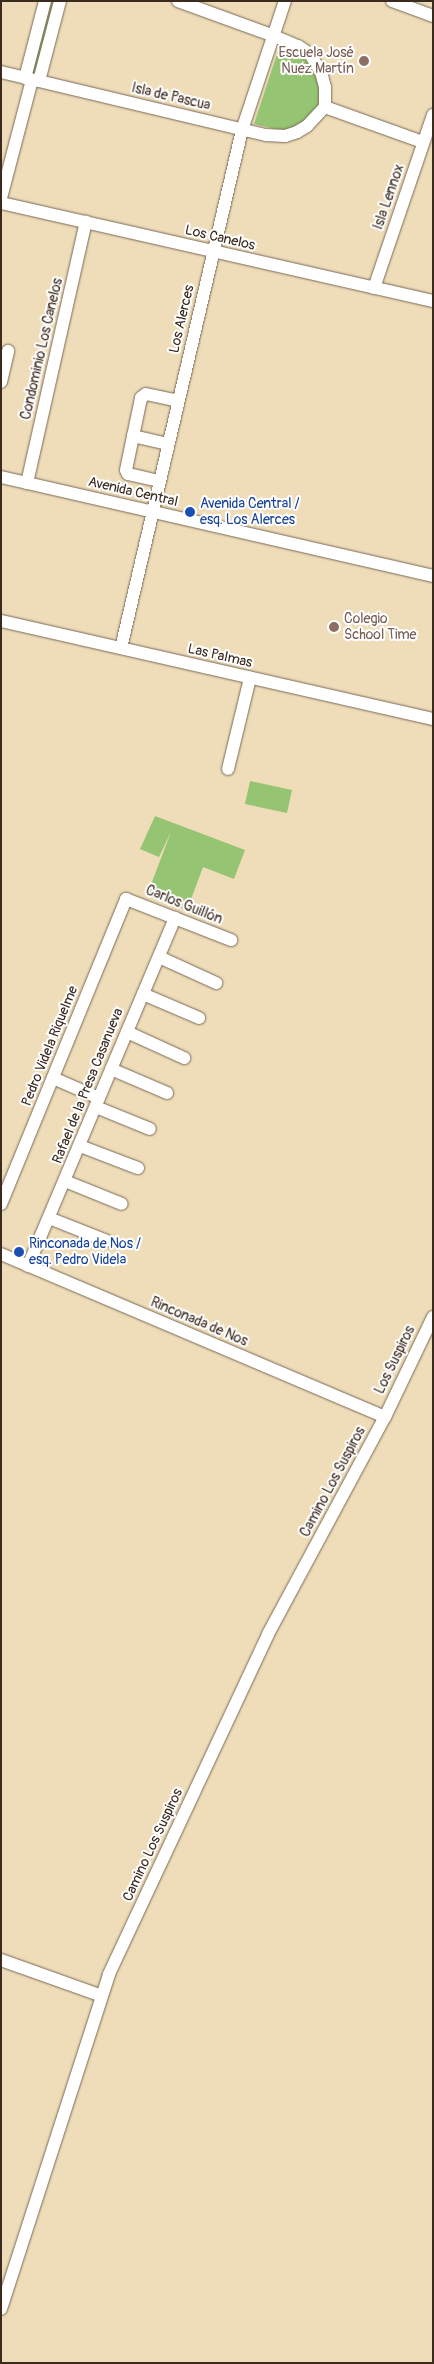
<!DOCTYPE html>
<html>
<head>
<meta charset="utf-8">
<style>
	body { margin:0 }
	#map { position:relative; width:434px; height:2364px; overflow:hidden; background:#efddba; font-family:Pangolin,sans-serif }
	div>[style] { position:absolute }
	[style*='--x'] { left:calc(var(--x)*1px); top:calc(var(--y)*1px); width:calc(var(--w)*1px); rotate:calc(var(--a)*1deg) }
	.green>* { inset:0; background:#95c472 }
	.roads { filter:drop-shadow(0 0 1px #7a6955) drop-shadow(0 0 1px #7a6955) }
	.minor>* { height:12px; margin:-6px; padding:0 6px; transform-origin:6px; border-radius:6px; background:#fff }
	.dots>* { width:14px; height:14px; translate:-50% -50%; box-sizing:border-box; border:2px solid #fff; border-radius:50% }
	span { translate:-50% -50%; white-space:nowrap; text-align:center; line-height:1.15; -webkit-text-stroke:4px #fff; paint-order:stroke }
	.education-label { font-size:14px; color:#785e54 }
	.right { translate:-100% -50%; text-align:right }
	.left { translate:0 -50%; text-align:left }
	.street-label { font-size:14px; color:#3b2a1e }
	.transit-label { font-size:14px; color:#164399 }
	.frame { position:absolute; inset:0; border:2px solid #3b2a1e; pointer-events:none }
</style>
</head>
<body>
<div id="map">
	<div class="green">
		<i style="clip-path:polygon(49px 1px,56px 1px,37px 73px,31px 72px)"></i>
		<i style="clip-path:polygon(280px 45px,307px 61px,314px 69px,322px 100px,315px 113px,293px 130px,279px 130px,254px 124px)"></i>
		<i style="clip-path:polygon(250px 781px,292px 790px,287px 813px,245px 804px)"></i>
		<i style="clip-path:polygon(155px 816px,245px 850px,234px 879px,203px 867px,187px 910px,147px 895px,171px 832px,159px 857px,140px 849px)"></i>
	</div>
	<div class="roads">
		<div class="minor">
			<i style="--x:178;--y:1;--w:102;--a:20"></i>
			<i style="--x:274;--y:36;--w:26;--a:23"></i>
			<i style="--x:298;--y:46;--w:14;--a:34"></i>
			<i style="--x:310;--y:54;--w:21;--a:59"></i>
			<i style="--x:321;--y:72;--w:16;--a:75"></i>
			<i style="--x:325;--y:87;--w:20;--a:90"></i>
			<i style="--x:392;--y:1;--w:44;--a:20.1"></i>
			<i style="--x:1;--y:72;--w:272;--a:13.4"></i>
			<i style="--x:266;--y:135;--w:19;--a:3"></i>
			<i style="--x:285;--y:136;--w:13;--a:-18"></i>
			<i style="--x:297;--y:132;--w:12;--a:-31"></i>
			<i style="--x:307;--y:126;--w:26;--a:-47"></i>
			<i style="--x:25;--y:78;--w:80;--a:-75.4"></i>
			<i style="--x:39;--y:81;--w:83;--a:-75.3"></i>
			<i style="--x:325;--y:107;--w:104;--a:19.7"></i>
			<i style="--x:1;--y:198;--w:122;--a:-75.3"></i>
			<i style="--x:1;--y:203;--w:443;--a:12.8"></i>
			<i style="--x:374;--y:288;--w:183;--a:-71.2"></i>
			<i style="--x:1;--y:382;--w:32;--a:-77"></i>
			<i style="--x:133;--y:436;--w:35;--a:13"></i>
			<i style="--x:1;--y:477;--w:443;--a:12.9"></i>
			<i style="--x:159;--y:481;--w:32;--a:-167"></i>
			<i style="--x:128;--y:474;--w:4;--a:-117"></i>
			<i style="--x:126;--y:470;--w:74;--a:-78.2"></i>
			<i style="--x:141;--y:398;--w:6;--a:-39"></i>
			<i style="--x:146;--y:394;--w:33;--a:12"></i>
			<i style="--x:27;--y:483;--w:268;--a:-77.3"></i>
			<i style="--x:1;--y:621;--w:443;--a:12.8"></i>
			<i style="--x:121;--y:648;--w:532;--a:-76.85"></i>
			<i style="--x:242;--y:130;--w:136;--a:-71.6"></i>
			<i style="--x:228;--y:769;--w:94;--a:-76.4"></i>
			<i style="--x:159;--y:957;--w:63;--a:24.5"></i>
			<i style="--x:143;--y:994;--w:61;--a:23.2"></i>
			<i style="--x:127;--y:1032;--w:63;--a:24.5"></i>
			<i style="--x:111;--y:1069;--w:61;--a:23.2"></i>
			<i style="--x:53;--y:1078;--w:50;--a:23.5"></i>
			<i style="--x:96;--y:1107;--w:58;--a:22.2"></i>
			<i style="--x:80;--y:1146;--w:62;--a:20.8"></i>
			<i style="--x:65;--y:1181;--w:61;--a:22"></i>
			<i style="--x:1;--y:1204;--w:330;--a:-67.7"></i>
			<i style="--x:126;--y:899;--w:113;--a:21.3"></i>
			<i style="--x:49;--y:1218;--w:62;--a:21.6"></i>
			<i style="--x:1;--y:1254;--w:417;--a:23"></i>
			<i style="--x:28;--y:1266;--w:378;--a:-67.1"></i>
			<i style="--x:1;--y:1960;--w:107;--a:19.6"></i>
			<i style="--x:1;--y:2309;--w:352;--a:-72.1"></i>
			<i style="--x:109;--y:1974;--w:375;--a:-64.9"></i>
			<i style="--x:268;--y:1634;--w:247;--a:-61.7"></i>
			<i style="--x:385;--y:1417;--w:111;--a:-64.4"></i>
		</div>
	</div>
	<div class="dots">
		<i style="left:364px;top:61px;background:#8d6e63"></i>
		<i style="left:190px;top:512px;background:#1a4fb4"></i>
		<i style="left:334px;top:627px;background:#8d6e63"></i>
		<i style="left:19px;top:1252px;background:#1a4fb4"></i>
	</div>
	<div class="education-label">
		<span class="right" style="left:354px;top:61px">Escuela José<br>Nuez Martín</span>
		<span class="left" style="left:344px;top:627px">Colegio<br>School Time</span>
	</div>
	<div class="street-label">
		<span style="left:171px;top:97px;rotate:13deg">Isla de Pascua</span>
		<span style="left:389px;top:197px;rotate:-71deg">Isla Lennox</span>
		<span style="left:220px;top:238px;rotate:13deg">Los Canelos</span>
		<span style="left:182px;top:319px;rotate:-77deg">Los Alerces</span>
		<span style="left:42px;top:349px;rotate:-77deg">Condominio Los Canelos</span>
		<span style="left:133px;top:492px;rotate:13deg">Avenida Central</span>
		<span style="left:220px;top:656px;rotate:13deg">Las Palmas</span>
		<span style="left:184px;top:905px;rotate:22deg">Carlos Guillón</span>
		<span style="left:50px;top:1046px;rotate:-68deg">Pedro Videla Riquelme</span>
		<span style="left:88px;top:1086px;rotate:-68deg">Rafael de la Presa Casanueva</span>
		<span style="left:199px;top:1322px;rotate:23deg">Rinconada de Nos</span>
		<span style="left:395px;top:1360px;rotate:-64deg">Los Suspiros</span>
		<span style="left:333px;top:1482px;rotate:-62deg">Camino Los Suspiros</span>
		<span style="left:153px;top:1845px;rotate:-65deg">Camino Los Suspiros</span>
	</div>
	<div class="transit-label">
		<span class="left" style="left:200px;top:512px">Avenida Central /<br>esq. Los Alerces</span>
		<span class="left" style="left:29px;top:1252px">Rinconada de Nos /<br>esq. Pedro Videla</span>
	</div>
	<div class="frame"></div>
</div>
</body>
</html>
